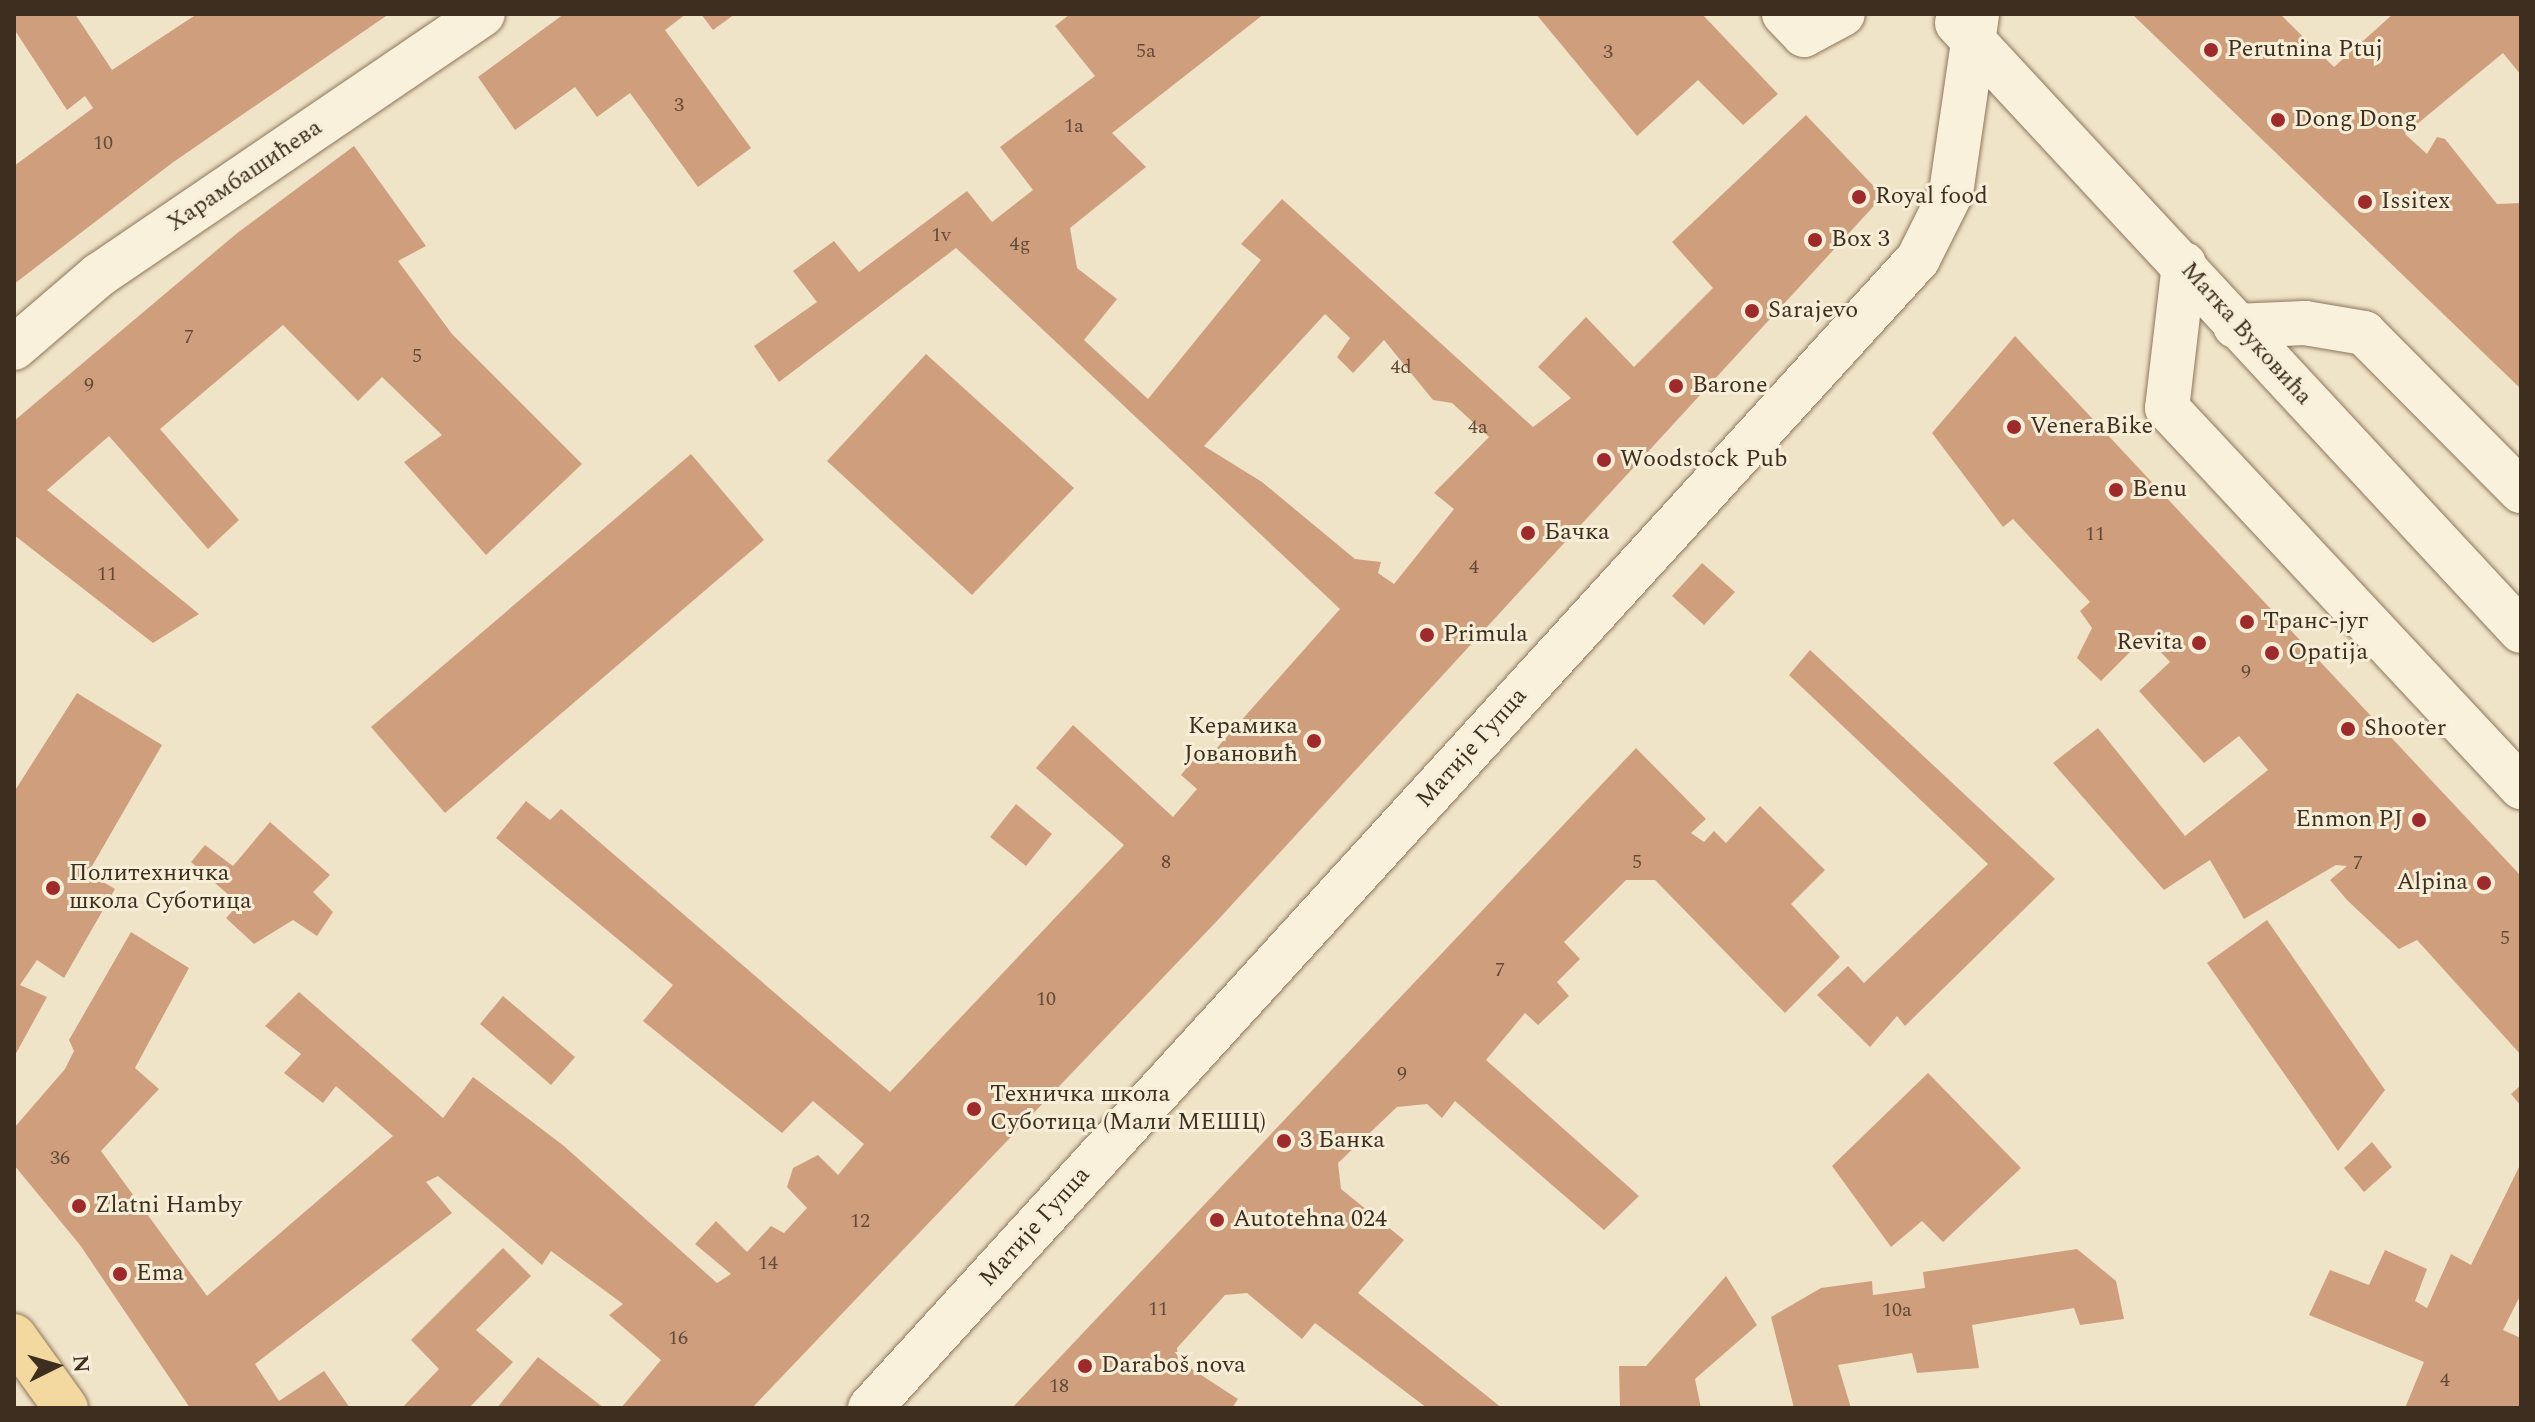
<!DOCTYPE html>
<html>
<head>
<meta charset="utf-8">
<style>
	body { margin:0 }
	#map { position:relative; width:2535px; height:1422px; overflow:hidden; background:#f0e4c8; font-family:Spectral,serif }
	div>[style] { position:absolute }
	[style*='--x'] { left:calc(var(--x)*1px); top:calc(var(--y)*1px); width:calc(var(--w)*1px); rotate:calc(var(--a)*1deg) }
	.building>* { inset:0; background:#cf9f7d }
	.roads { filter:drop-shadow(0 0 2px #8d765c) drop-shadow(0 0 2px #8d765c) }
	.minor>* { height:44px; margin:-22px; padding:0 22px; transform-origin:22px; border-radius:22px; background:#faf1dc }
	.major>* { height:44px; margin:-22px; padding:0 22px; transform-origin:22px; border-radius:22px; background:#f3d9a0 }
	.dots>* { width:22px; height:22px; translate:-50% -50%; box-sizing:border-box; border:4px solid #f7eed8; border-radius:50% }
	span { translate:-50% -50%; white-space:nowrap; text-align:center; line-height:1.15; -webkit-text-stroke:6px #f7eed8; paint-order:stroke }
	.number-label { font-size:20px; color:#624a37 }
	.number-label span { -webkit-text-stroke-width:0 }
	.poi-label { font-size:24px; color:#3d2e20 }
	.left { translate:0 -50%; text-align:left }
	.right { translate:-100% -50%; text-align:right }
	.street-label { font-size:24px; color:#3d2e20 }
	.frame { position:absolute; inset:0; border:16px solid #3d2e20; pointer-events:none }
	.north { position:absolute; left:16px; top:1326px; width:80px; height:80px; -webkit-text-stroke:6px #f7eed8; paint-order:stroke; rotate:85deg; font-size:22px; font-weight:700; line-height:32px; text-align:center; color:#3d2e20 }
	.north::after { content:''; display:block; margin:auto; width:28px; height:36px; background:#3d2e20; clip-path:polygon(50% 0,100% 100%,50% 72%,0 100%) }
</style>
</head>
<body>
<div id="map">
	<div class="building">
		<i style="clip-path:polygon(14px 14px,75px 14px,112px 70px,197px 14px,389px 14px,172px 163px,14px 284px,14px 166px,93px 108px,85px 96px,67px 110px,14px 29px)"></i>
		<i style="clip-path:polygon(564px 14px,686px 14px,665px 30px,751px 148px,698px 187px,630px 93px,597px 117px,575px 87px,515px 130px,478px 77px)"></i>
		<i style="clip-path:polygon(701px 14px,735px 14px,713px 30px)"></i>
		<i style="clip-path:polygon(evenodd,1070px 14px,1264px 14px,1112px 133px,1146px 167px,1070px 228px,1077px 268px,1117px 299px,1084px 340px,1148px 399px,1261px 260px,1241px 244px,1282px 199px,1533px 427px,1571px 398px,1538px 367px,1586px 317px,1634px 367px,1713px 288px,1672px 242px,1806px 115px,1883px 196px,1216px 922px,752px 1408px,621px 1408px,661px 1360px,609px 1315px,623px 1304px,551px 1251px,542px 1265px,438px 1176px,426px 1182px,452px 1213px,255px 1364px,279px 1401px,324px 1371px,350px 1408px,190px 1408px,80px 1245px,14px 1165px,14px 1128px,65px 1069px,74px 1051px,69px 1040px,131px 932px,189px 968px,135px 1068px,159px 1089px,101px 1151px,207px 1296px,393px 1136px,336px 1086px,323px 1103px,284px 1073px,301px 1054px,265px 1026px,299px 992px,443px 1118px,473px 1077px,564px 1146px,717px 1283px,731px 1274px,695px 1244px,716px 1221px,747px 1252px,771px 1226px,784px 1233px,807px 1208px,787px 1187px,793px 1168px,818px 1155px,838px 1175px,864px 1144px,813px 1101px,782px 1133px,643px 1021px,673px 985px,496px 838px,526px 801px,550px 820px,561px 809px,890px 1092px,1124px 845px,1036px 768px,1073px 725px,1173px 817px,1197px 789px,1181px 775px,1204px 747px,1216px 749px,1340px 609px,956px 248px,779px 382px,754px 346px,817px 302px,793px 271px,834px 241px,859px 272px,967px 191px,992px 222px,1033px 190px,1000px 147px,1095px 76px,1055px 26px,1070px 14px,1325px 314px,1350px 338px,1337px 357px,1353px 373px,1384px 340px,1433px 400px,1452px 403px,1489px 437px,1434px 493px,1454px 509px,1394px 584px,1378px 573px,1381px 562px,1355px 559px,1262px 482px,1204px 446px,1325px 314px)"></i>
		<i style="clip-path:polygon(1536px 14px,1702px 14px,1778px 94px,1743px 125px,1698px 80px,1637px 136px)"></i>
		<i style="clip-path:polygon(2132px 14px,2280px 14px,2334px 67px,2393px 14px,2521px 14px,2521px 75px,2503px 53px,2405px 134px,2427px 154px,2437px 137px,2445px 139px,2497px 204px,2521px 203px,2521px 389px)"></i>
		<i style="clip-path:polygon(354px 146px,426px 246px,398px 261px,452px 334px,582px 464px,486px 555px,404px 462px,442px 435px,382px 377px,358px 401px,283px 325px,160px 429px,239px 520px,208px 549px,109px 436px,47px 490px,199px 614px,153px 643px,14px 535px,14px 421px,236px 234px)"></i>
		<i style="clip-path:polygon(2015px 336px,2521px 876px,2521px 1055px,2417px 940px,2399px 949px,2347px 900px,2330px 880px,2347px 866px,2336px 865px,2244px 919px,2210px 860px,2164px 890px,2053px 763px,2098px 728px,2185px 836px,2268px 770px,2239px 736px,2204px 763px,2139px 691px,2170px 662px,2146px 636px,2101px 681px,2077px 658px,2092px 628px,2080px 611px,2090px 602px,2013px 519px,2003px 527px,1932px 433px)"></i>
		<i style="clip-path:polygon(926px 354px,1074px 488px,972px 595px,827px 461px)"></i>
		<i style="clip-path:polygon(691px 454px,764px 540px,445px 813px,371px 727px)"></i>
		<i style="clip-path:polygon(1702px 563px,1735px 592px,1704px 625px,1672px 596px)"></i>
		<i style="clip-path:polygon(1810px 650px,2055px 879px,1905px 1026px,1897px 1016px,1870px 1047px,1817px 995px,1848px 966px,1864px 983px,1988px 864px,1789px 675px)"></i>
		<i style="clip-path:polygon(77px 693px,162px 745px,88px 873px,115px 889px,64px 978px,37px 960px,20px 985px,47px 997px,14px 1057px,14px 792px)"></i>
		<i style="clip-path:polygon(1636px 748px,1706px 819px,1691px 833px,1704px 842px,1714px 831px,1726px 843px,1760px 806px,1825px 870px,1791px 904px,1840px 957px,1785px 1013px,1655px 880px,1626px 880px,1564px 942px,1580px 959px,1557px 982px,1569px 996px,1538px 1025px,1525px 1013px,1486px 1060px,1639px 1196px,1604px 1230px,1455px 1101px,1442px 1118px,1427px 1104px,1397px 1107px,1338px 1163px,1341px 1189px,1404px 1240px,1358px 1293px,1502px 1408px,1427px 1408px,1315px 1323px,1302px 1339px,1247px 1293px,1225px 1295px,1177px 1348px,1178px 1360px,1238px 1399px,1232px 1408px,1012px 1408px)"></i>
		<i style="clip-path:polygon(1016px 804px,1052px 834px,1026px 866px,990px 837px)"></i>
		<i style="clip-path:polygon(270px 822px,330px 875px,313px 892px,333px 912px,317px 936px,293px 920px,254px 944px,226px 918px,239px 904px,191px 862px,205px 845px,233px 866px)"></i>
		<i style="clip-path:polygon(2267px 920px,2385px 1090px,2338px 1151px,2207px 963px)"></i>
		<i style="clip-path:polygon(503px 996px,575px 1057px,551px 1085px,480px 1024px)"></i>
		<i style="clip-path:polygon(1928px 1073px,2021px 1168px,1943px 1242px,1922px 1221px,1891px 1247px,1832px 1166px)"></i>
		<i style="clip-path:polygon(2521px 1085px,2521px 1106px,2511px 1094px)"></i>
		<i style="clip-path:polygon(2372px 1142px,2392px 1167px,2364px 1192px,2344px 1168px)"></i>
		<i style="clip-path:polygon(2521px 1163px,2521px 1294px,2503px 1330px,2521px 1338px,2521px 1408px,2405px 1408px,2424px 1362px,2309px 1315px,2330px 1270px,2369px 1285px,2385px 1250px,2427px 1269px,2415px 1301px,2427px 1308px,2451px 1254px,2471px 1265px)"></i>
		<i style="clip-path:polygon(503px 1248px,531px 1276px,476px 1330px,513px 1362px,469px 1408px,402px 1408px,439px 1369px,411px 1340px)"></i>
		<i style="clip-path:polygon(2077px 1249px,2116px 1281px,2124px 1319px,2080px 1325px,2074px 1308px,1972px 1325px,1979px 1368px,1917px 1373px,1912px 1353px,1838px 1365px,1851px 1408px,1794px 1408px,1771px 1317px,1821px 1288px,1872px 1281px,1873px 1295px,1925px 1288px,1923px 1272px)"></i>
		<i style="clip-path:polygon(1726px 1276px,1757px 1325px,1695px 1379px,1701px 1408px,1620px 1408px,1619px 1366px,1646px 1366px)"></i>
		<i style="clip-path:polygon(538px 1357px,604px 1408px,497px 1408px)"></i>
	</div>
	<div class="roads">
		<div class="minor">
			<i style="--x:1784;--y:14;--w:29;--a:46"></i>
			<i style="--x:1804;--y:35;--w:44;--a:-28.3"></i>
			<i style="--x:1957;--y:23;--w:829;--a:47.15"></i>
			<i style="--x:2184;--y:264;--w:145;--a:96.7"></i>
			<i style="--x:2167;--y:408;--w:519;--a:46.95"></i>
			<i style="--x:2235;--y:326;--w:70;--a:-2.5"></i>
			<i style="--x:2305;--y:323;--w:60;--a:9.6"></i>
			<i style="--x:2364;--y:333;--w:223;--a:45.2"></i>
			<i style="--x:14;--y:348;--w:112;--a:-40.7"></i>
			<i style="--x:99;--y:275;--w:464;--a:-34.2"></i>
			<i style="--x:870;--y:1408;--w:1555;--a:-47.63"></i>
			<i style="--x:1918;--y:259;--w:74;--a:-63.4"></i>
			<i style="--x:1951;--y:193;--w:181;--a:-81.7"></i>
		</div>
		<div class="major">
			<i style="--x:14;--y:1336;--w:89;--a:54.2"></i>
		</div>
	</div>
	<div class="dots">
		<i style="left:2211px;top:50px;background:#9e2a2b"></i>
		<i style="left:2278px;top:120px;background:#9e2a2b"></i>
		<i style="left:1859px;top:197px;background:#9e2a2b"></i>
		<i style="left:2365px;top:202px;background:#9e2a2b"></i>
		<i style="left:1815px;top:240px;background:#9e2a2b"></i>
		<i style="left:1752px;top:311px;background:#9e2a2b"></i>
		<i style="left:1676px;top:386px;background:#9e2a2b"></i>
		<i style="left:2014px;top:427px;background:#9e2a2b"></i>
		<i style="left:1604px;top:460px;background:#9e2a2b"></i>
		<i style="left:2116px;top:490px;background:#9e2a2b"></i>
		<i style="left:1528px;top:533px;background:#9e2a2b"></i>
		<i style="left:2247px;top:622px;background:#9e2a2b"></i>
		<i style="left:1427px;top:635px;background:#9e2a2b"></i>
		<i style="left:2199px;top:643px;background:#9e2a2b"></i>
		<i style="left:2272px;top:653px;background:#9e2a2b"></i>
		<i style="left:2348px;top:729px;background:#9e2a2b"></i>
		<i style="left:1314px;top:741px;background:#9e2a2b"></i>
		<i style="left:2419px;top:820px;background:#9e2a2b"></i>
		<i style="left:2484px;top:883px;background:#9e2a2b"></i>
		<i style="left:53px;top:888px;background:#9e2a2b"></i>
		<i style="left:974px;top:1109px;background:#9e2a2b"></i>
		<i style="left:1284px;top:1141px;background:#9e2a2b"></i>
		<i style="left:79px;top:1206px;background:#9e2a2b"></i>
		<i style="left:1217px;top:1220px;background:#9e2a2b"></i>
		<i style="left:120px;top:1274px;background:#9e2a2b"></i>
		<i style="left:1085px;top:1366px;background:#9e2a2b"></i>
	</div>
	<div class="number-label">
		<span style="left:1146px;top:51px">5a</span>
		<span style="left:1608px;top:52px">3</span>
		<span style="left:679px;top:105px">3</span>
		<span style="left:1074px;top:126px">1a</span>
		<span style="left:103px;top:143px">10</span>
		<span style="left:941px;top:235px">1v</span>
		<span style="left:1020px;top:244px">4g</span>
		<span style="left:189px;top:337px">7</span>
		<span style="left:417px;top:356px">5</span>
		<span style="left:1401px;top:367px">4d</span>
		<span style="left:89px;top:385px">9</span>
		<span style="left:1478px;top:427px">4a</span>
		<span style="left:2095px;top:534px">11</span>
		<span style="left:1474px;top:567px">4</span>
		<span style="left:107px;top:574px">11</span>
		<span style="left:2246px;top:672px">9</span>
		<span style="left:1166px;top:862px">8</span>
		<span style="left:1637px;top:862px">5</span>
		<span style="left:2358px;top:863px">7</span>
		<span style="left:2505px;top:938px">5</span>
		<span style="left:1500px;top:970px">7</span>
		<span style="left:1046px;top:999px">10</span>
		<span style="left:1402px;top:1074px">9</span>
		<span style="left:60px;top:1158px">36</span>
		<span style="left:860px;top:1221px">12</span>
		<span style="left:768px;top:1263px">14</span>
		<span style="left:1158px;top:1309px">11</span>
		<span style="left:1897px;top:1310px">10a</span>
		<span style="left:678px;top:1338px">16</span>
		<span style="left:2445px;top:1380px">4</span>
		<span style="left:1059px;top:1386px">18</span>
	</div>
	<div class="poi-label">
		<span class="left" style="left:2227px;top:50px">Perutnina Ptuj</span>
		<span class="left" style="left:2294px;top:120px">Dong Dong</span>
		<span class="left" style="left:1875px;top:197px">Royal food</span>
		<span class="left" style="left:2381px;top:202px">Issitex</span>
		<span class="left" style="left:1831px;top:240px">Box 3</span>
		<span class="left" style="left:1768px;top:311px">Sarajevo</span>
		<span class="left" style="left:1692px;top:386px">Barone</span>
		<span class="left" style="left:2030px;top:427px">VeneraBike</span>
		<span class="left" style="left:1620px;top:460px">Woodstock Pub</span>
		<span class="left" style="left:2132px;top:490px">Benu</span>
		<span class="left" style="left:1544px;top:533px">Бачка</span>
		<span class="left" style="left:2263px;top:622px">Транс-југ</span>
		<span class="left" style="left:1443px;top:635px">Primula</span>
		<span class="right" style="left:2183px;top:643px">Revita</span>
		<span class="left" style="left:2288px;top:653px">Opatija</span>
		<span class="right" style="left:1298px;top:741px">Керамика<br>Јовановић</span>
		<span class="left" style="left:2364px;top:729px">Shooter</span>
		<span class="right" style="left:2403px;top:820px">Enmon PJ</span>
		<span class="left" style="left:69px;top:888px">Политехничка<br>школа Суботица</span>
		<span class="right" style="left:2468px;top:883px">Alpina</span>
		<span class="left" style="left:990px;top:1109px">Техничка школа<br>Суботица (Мали МЕШЦ)</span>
		<span class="left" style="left:1300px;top:1141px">3 Банка</span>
		<span class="left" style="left:95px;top:1206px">Zlatni Hamby</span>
		<span class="left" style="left:1233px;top:1220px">Autotehna 024</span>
		<span class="left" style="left:136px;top:1274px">Ema</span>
		<span class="left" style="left:1101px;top:1366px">Daraboš nova</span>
	</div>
	<div class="street-label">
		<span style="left:245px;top:176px;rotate:-34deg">Харамбашићева</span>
		<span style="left:2246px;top:334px;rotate:48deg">Матка Вуковића</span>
		<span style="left:1472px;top:748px;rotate:-48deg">Матије Гупца</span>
		<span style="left:1035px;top:1227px;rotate:-48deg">Матије Гупца</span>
	</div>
	<div class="frame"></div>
	<div class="north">N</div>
</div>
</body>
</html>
